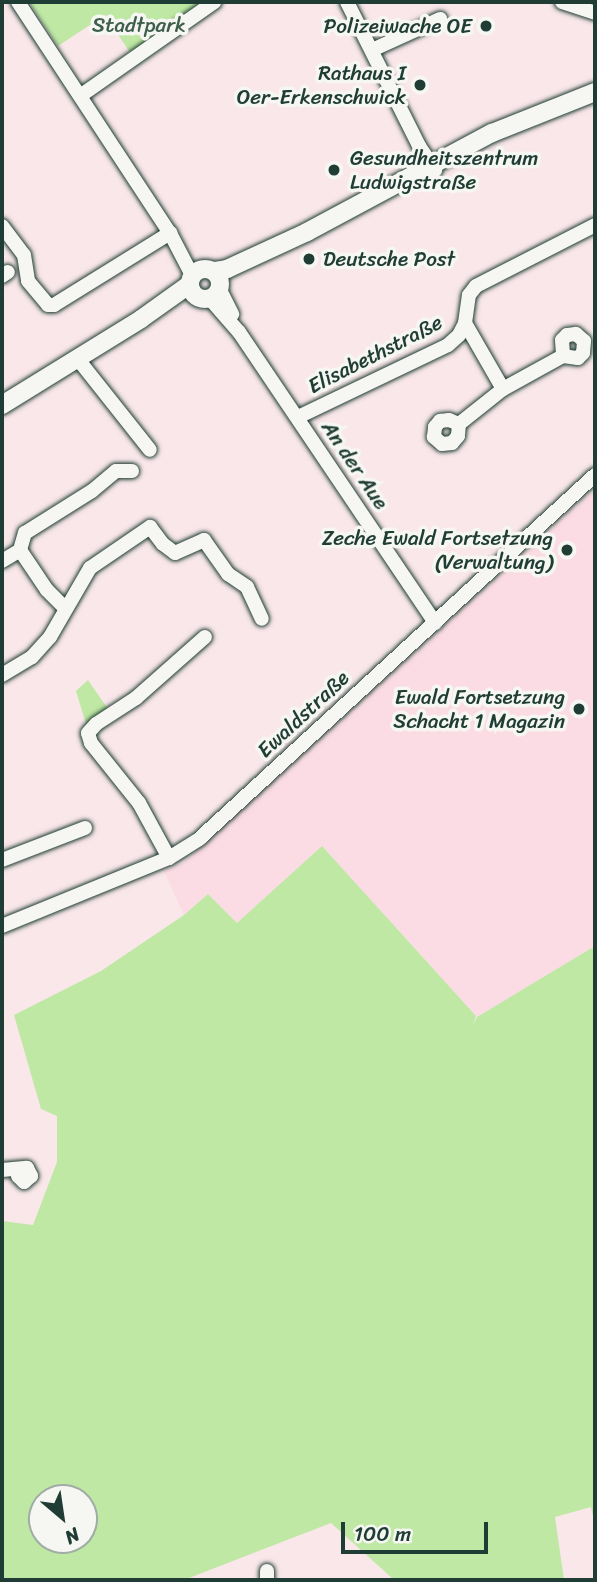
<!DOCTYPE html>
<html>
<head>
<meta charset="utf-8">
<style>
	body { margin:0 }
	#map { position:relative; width:597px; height:1582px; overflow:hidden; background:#f9e7ea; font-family:Sriracha,sans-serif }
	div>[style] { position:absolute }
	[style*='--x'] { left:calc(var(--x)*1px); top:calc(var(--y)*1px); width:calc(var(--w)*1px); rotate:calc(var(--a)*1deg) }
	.built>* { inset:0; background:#fbdce4 }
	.green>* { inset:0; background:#bfe8a4 }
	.roads { filter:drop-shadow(0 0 2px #1f3d34) drop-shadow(0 0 2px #1f3d34) }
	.minor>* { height:14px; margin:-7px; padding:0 7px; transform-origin:7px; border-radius:7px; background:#f6f6f2 }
	.major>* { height:18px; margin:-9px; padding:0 9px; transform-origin:9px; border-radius:9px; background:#f6f6f2 }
	.major>.ring { margin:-9px; padding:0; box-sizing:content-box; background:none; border:18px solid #f6f6f2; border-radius:50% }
	.dots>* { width:19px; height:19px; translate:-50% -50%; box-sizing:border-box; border:4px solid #f6f6f2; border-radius:50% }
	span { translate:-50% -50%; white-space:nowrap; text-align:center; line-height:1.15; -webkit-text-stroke:7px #f6f6f2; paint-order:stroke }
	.park-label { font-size:21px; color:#3f5f4a }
	.poi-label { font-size:21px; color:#1f3d34 }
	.right { translate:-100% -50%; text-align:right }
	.left { translate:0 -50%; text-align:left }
	.street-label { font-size:21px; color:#1f3d34 }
	.frame { position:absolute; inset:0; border:4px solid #1f3d34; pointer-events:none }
	.north { position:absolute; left:28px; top:1484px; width:70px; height:70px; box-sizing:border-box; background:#f6f6f2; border:2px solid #a0aca6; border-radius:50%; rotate:151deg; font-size:19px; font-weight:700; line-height:28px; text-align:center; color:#1f3d34 }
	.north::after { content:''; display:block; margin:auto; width:24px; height:32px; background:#1f3d34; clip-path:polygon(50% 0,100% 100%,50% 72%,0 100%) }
	.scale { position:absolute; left:341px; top:1522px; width:147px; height:32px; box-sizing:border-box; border:4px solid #1f3d34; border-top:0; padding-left:9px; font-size:21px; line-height:24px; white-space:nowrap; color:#1f3d34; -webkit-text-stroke:5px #f6f6f2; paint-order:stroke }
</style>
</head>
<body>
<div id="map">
	<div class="built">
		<i style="clip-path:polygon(595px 489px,595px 946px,477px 1017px,322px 846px,237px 923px,208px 894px,184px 915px,164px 871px,183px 863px)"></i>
	</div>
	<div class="green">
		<i style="clip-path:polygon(29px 2px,210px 2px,133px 57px,105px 15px,58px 46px)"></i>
		<i style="clip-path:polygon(88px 680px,108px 709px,86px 724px,76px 691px)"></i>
		<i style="clip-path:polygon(evenodd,322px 846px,476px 1016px,473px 1025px,477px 1017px,595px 946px,595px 1526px,591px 1507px,555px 1517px,564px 1580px,382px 1580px,392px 1578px,331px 1523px,184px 1580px,2px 1580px,2px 1221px,33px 1225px,57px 1162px,57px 1116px,41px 1109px,14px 1015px,101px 971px,184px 915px,208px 894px,237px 923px,322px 846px,84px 1498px,84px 1540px,42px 1540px,42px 1498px,84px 1498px)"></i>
	</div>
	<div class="roads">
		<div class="minor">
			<i style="--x:18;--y:2;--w:277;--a:56.7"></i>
			<i style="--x:170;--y:233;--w:47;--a:62.4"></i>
			<i style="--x:347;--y:2;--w:161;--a:63.4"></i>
			<i style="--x:419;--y:146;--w:29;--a:56"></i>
			<i style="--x:562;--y:2;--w:35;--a:18"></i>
			<i style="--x:372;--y:50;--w:75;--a:-24.5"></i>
			<i style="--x:80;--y:96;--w:164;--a:-35"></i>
			<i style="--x:2;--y:226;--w:36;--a:53"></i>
			<i style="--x:24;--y:255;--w:26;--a:81"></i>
			<i style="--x:28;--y:281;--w:31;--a:50"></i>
			<i style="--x:48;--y:305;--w:6;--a:0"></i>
			<i style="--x:54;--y:305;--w:137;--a:-31.8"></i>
			<i style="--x:2;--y:276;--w:7;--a:-34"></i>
			<i style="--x:220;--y:290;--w:27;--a:63"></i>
			<i style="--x:210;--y:299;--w:44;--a:48.7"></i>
			<i style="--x:239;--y:332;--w:351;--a:56"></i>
			<i style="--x:77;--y:358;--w:117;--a:51.6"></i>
			<i style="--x:503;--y:389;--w:68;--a:-28.8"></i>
			<i style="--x:563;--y:356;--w:15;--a:8"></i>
			<i style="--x:578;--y:358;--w:7;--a:-45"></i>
			<i style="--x:583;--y:353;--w:12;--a:-85"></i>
			<i style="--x:584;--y:341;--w:11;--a:-139"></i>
			<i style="--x:576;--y:334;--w:9;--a:174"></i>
			<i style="--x:567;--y:335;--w:7;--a:135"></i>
			<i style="--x:562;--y:340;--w:16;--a:86"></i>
			<i style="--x:298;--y:417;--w:166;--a:-25.6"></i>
			<i style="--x:448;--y:345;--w:15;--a:-42"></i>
			<i style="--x:459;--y:335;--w:13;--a:-63"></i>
			<i style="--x:465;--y:323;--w:28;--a:-82"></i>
			<i style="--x:469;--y:295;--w:11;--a:-52"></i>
			<i style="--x:476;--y:286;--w:134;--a:-27.1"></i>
			<i style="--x:459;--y:424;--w:12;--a:95"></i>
			<i style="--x:458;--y:436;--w:9;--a:131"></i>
			<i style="--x:452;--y:443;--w:10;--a:174"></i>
			<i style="--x:442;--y:444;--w:11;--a:-139"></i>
			<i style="--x:434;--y:437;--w:10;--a:-84"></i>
			<i style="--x:435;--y:427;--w:8;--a:-50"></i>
			<i style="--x:440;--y:421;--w:9;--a:-6"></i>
			<i style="--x:449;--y:420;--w:11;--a:22"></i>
			<i style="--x:459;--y:424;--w:56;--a:-38.5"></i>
			<i style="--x:503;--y:389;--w:76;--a:-119.9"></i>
			<i style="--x:20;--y:550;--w:18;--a:-74"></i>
			<i style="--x:25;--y:533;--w:79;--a:-32.1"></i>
			<i style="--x:92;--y:491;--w:31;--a:-40"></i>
			<i style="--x:116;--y:471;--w:16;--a:0"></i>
			<i style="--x:2;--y:561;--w:21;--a:-31"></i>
			<i style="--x:20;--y:550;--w:48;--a:56"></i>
			<i style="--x:47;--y:590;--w:25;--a:45"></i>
			<i style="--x:2;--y:675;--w:35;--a:-31"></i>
			<i style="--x:32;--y:657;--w:27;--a:-48"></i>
			<i style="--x:50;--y:637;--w:80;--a:-59.9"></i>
			<i style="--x:90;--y:568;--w:73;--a:-34.3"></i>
			<i style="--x:150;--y:527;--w:21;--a:53"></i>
			<i style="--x:163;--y:544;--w:15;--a:37"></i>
			<i style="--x:175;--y:553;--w:32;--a:-24"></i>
			<i style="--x:204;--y:540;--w:42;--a:54.8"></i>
			<i style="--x:228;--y:574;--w:23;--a:34"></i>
			<i style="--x:247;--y:587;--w:35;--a:65"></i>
			<i style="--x:169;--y:858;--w:63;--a:-118.6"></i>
			<i style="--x:139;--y:803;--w:77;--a:-128.7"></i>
			<i style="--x:91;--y:743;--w:10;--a:-107"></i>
			<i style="--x:88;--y:733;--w:12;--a:-48"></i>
			<i style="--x:96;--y:724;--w:48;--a:-33"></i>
			<i style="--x:136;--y:698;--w:92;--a:-41.5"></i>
			<i style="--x:2;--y:860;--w:89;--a:-21.1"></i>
			<i style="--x:2;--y:926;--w:180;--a:-22.2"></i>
			<i style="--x:169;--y:858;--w:36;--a:-32"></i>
			<i style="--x:199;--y:839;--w:538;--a:-42.59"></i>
			<i style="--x:2;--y:1170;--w:25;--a:-5"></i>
			<i style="--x:27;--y:1168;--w:9;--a:63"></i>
			<i style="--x:31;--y:1176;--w:9;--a:139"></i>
			<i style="--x:24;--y:1182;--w:8;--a:-135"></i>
			<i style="--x:18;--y:1176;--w:5;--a:-79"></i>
			<i style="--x:267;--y:1571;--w:9;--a:90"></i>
		</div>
		<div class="major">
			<i class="ring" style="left:190px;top:269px;width:12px;height:12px"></i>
			<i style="--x:215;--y:271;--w:12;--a:-9"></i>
			<i style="--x:227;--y:269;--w:88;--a:-24.8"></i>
			<i style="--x:307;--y:232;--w:210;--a:-28.2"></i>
			<i style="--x:492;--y:133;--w:111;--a:-21.7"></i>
			<i style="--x:2;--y:405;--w:163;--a:-31.7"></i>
			<i style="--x:141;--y:319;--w:60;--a:-35.5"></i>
		</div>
	</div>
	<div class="dots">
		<i style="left:486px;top:26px;background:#1f3d34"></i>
		<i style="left:420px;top:85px;background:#1f3d34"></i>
		<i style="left:334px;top:170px;background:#1f3d34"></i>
		<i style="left:309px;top:259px;background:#1f3d34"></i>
		<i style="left:567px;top:550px;background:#1f3d34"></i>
		<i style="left:579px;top:709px;background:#1f3d34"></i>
	</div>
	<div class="park-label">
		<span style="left:139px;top:25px">Stadtpark</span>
	</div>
	<div class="poi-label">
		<span class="right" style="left:472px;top:26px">Polizeiwache OE</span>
		<span class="right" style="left:406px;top:85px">Rathaus I<br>Oer-Erkenschwick</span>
		<span class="left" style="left:350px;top:170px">Gesundheitszentrum<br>Ludwigstraße</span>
		<span class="left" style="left:323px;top:259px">Deutsche Post</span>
		<span class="right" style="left:553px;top:550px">Zeche Ewald Fortsetzung<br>(Verwaltung)</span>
		<span class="right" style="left:565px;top:709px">Ewald Fortsetzung<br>Schacht 1 Magazin</span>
	</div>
	<div class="street-label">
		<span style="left:375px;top:354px;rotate:-27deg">Elisabethstraße</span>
		<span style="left:355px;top:465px;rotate:56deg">An der Aue</span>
		<span style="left:303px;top:714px;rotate:-43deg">Ewaldstraße</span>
	</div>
	<div class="frame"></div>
	<div class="north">N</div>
	<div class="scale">100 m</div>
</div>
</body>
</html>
